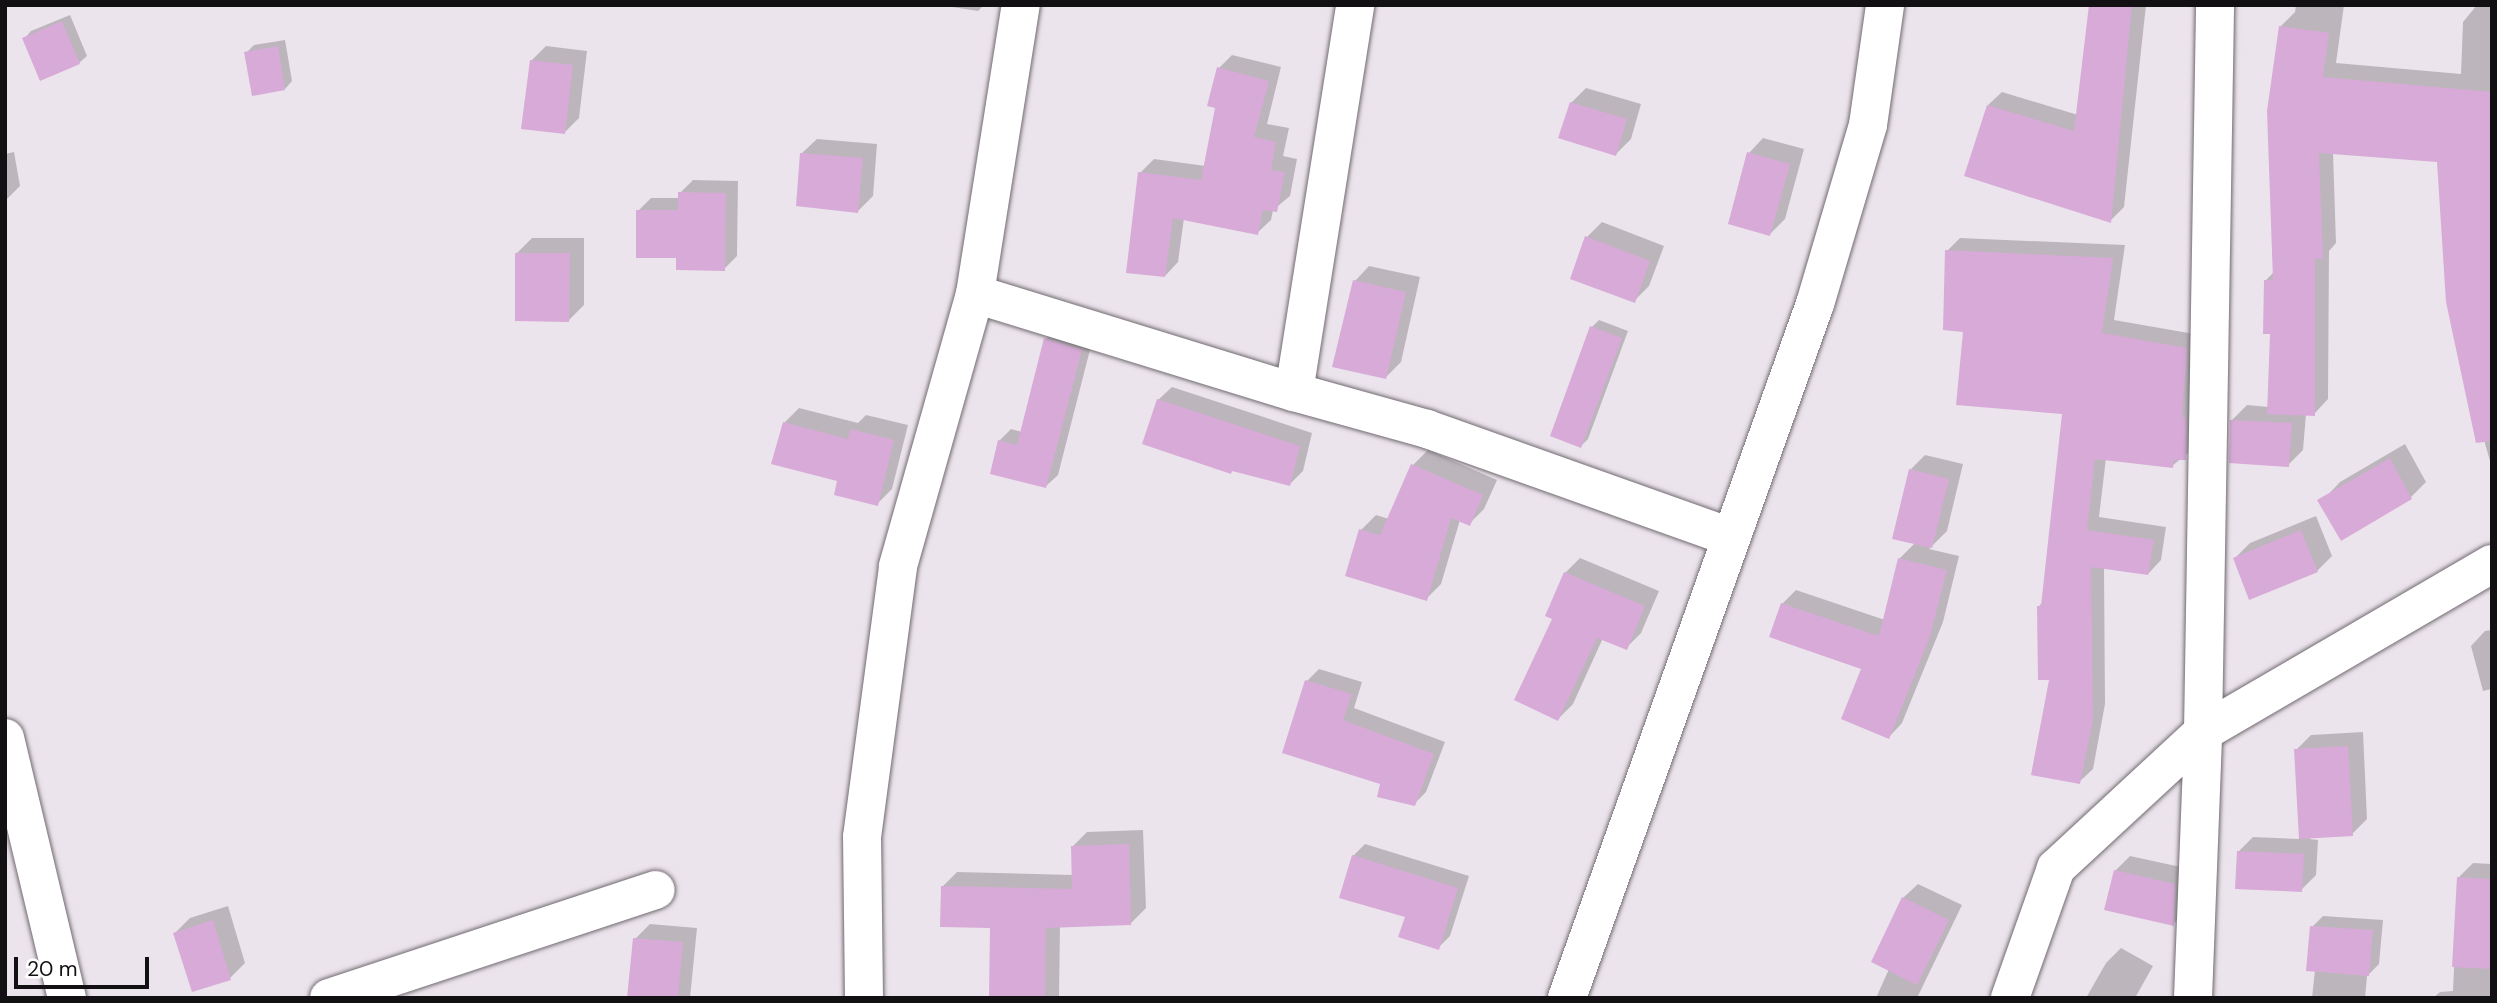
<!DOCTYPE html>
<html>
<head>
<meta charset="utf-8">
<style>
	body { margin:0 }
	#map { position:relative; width:2497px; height:1003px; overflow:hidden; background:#ece4ec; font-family:"DM Sans",sans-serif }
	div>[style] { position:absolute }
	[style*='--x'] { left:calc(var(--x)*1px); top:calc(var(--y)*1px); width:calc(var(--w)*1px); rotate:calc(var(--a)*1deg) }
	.shadow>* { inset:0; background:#0003 }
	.building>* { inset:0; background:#d7aad7 }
	.roads { filter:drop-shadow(0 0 2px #716a71) drop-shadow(0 0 2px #716a71) }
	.minor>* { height:38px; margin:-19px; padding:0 19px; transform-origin:19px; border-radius:19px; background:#fff }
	span { translate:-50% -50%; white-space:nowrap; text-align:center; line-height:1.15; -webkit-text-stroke:5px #fff; paint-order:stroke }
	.frame { position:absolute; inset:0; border:7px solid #131013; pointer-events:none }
	.scale { position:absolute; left:14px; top:957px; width:135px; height:32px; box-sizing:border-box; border:4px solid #131013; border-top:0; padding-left:9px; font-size:21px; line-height:24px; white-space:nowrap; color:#131013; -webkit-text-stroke:5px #fff; paint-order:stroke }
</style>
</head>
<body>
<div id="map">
	<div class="shadow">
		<i style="clip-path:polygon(939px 5px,984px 5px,978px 11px)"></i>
		<i style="clip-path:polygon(2091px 5px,2146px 5px,2124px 207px,2110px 221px,1988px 105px,2002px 92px,2078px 115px)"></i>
		<i style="clip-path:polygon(2296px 5px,2344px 5px,2336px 63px,2461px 74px,2463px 22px,2477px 5px,2492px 5px,2492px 468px,2468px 384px,2438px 160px,2333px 152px,2336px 243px,2329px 251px,2328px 399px,2314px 414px,2306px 414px,2303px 450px,2288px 465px,2232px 420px,2247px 405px,2269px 407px,2271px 332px,2266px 280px,2274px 272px,2280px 27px,2295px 12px)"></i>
		<i style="clip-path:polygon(70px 15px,87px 56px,79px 63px,24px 39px,31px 31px)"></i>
		<i style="clip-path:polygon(285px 40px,292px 81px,285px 89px,246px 53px,254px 45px)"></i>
		<i style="clip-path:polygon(546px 46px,587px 51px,579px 118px,564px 133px,531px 61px)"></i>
		<i style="clip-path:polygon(1232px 55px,1281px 67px,1267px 124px,1289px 128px,1283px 156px,1297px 159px,1290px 196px,1273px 210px,1271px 220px,1257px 233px,1184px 218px,1178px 262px,1165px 276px,1140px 173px,1154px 159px,1206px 166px,1217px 107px,1219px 68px)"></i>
		<i style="clip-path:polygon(1586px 88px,1641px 104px,1631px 139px,1616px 154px,1571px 103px)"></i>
		<i style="clip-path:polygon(1763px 138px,1804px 149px,1785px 219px,1770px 234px,1749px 153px)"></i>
		<i style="clip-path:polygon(817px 139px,877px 144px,873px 196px,858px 211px,802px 153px)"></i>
		<i style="clip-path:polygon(14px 152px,20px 186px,5px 201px,5px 154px)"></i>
		<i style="clip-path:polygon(693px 180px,738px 181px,737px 256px,724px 269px,678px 256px,638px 211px,651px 198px,680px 198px,680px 193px)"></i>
		<i style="clip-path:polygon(1602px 222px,1664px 246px,1649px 286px,1634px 301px,1587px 237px)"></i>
		<i style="clip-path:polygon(532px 238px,584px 238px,584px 305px,569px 320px,517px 253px)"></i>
		<i style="clip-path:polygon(1960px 238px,2125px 245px,2114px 320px,2200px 335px,2198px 445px,2172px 466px,2106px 458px,2099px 517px,2166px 527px,2161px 560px,2148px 574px,2104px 567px,2105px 704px,2093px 769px,2079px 782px,2051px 678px,2038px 607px,2043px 602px,2064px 412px,1965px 331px,1947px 251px)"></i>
		<i style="clip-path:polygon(1369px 266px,1420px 277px,1401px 362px,1386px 377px,1355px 281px)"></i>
		<i style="clip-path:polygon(1599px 320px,1628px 331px,1588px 439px,1581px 446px,1592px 327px)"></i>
		<i style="clip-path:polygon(1058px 327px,1093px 338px,1058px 475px,1046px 486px,999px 441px,1011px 429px,1022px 432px,1046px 339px)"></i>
		<i style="clip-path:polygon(1172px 387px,1312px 433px,1303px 471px,1290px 484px,1158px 400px)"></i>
		<i style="clip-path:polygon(799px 408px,858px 423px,866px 415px,908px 425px,892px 489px,877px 504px,839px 480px,784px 423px)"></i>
		<i style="clip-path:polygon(2405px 444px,2426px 482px,2411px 497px,2341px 539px,2325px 498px,2340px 482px)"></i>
		<i style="clip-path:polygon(1428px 450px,1497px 480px,1484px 509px,1469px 524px,1460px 520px,1441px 584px,1426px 599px,1361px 530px,1376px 515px,1389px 519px,1413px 465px)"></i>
		<i style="clip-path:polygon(1925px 455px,1963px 464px,1947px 531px,1929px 549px,1959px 556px,1943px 622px,1902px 723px,1889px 737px,1863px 668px,1782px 604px,1796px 590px,1885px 620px,1900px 558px,1916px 542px,1910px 470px)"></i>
		<i style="clip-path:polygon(2316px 516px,2332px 556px,2317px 571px,2235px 558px,2250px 543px)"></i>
		<i style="clip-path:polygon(1580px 558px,1659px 591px,1641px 633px,1626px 648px,1603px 638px,1573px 704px,1558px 719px,1555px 618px,1565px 573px)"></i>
		<i style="clip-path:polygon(2492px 630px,2492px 689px,2483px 691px,2471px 646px,2485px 631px)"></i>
		<i style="clip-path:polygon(1319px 669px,1362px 682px,1354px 708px,1445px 742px,1426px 792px,1414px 804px,1382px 783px,1307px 681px)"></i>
		<i style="clip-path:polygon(2363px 732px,2367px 819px,2352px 834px,2309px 837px,2310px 839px,2318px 840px,2316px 875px,2301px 890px,2238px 852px,2253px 837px,2300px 839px,2296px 750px,2311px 735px)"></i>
		<i style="clip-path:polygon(1143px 830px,1146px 908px,1131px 923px,1060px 926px,1059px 998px,993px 998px,991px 926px,942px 887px,957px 872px,1073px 875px,1072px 847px,1087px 832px)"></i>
		<i style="clip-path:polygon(1365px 844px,1469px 876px,1450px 936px,1438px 948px,1353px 856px)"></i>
		<i style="clip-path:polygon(2130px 856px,2190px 869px,2188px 909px,2173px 924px,2115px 871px)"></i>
		<i style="clip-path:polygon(2473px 863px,2492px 864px,2492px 998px,2433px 998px,2440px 992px,2453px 991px,2458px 878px)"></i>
		<i style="clip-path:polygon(1918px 884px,1962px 905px,1917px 998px,1876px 998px,1889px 969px,1903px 898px)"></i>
		<i style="clip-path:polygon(228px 906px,245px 963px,230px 978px,175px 933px,190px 918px)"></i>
		<i style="clip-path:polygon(2323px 916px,2383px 920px,2379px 964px,2367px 976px,2365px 998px,2312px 998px,2315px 970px,2312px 927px)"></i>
		<i style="clip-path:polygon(650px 924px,697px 928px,690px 998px,629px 998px,635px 939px)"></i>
		<i style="clip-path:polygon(2121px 948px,2153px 966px,2135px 998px,2086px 998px,2106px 963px)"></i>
	</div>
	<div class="building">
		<i style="clip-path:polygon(2089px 5px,2132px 5px,2111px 223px,1964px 176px,1987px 105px,2074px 131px)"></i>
		<i style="clip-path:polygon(62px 21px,80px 64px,40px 81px,22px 38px)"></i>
		<i style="clip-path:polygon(2279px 26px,2329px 33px,2323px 77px,2492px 92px,2492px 441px,2476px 443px,2446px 302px,2437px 162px,2319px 153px,2323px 259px,2315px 259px,2315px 416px,2267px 414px,2270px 334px,2263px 334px,2264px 280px,2273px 280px,2267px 111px)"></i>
		<i style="clip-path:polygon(278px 46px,285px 90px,252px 96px,244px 52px)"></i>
		<i style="clip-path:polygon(530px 60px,573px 65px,565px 134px,521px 129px)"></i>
		<i style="clip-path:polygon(1217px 67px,1269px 81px,1254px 137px,1276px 142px,1271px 170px,1285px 172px,1277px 212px,1263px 210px,1258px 235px,1173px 218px,1165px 277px,1126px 273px,1138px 172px,1201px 180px,1215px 108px,1207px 106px)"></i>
		<i style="clip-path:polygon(1570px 102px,1627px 119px,1616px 156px,1558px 138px)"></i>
		<i style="clip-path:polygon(1747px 152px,1790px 164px,1770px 236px,1728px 224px)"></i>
		<i style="clip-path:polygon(800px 153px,863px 158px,858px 213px,796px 206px)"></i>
		<i style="clip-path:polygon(678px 192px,726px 193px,725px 271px,676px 270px,676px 258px,636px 258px,636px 210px,678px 210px)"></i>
		<i style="clip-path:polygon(1585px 236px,1650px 261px,1635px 303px,1570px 279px)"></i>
		<i style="clip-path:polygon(1945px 250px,2113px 258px,2102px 333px,2187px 348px,2182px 417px,2186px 417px,2186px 460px,2174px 460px,2173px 468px,2095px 459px,2087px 530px,2154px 540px,2148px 575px,2091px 567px,2093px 719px,2080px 784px,2031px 775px,2049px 680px,2038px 680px,2037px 606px,2041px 606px,2062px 414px,1956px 405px,1963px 332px,1943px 330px)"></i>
		<i style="clip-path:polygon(515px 253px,570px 253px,569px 322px,515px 321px)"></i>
		<i style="clip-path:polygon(1353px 280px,1406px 292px,1386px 379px,1332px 367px)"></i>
		<i style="clip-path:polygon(1590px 326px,1622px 338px,1581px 448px,1550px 436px)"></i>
		<i style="clip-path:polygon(1044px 338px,1082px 350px,1046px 488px,990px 474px,998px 440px,1017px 445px)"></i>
		<i style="clip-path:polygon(1157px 399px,1300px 446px,1290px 486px,1232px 471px,1231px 474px,1142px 444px)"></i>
		<i style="clip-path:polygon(2230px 420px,2292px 423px,2289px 467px,2229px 463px)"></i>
		<i style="clip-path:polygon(783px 422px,848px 439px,850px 429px,894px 440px,878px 506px,834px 495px,837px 481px,771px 464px)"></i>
		<i style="clip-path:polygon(2390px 458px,2412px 499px,2341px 541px,2317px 500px)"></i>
		<i style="clip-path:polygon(1411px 464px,1483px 495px,1470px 526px,1451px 518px,1427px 601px,1345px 576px,1359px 529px,1380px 535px)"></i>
		<i style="clip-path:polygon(1909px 469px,1949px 479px,1932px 548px,1892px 539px)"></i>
		<i style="clip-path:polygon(2301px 530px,2318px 572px,2249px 600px,2233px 558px)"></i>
		<i style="clip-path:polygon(1898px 558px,1947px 570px,1930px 636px,1889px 739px,1841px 719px,1861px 669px,1769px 637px,1781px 603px,1879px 636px)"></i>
		<i style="clip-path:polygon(1564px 572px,1645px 606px,1627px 650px,1597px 638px,1558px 721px,1514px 700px,1552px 619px,1545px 616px)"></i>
		<i style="clip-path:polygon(1305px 680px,1352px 694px,1343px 720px,1434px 754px,1415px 806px,1377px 797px,1380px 784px,1282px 753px)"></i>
		<i style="clip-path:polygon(2348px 746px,2353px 836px,2299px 839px,2294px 749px)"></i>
		<i style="clip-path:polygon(1129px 844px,1131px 925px,1046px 928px,1045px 998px,989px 998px,990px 928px,940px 927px,941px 886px,1072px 889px,1071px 846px)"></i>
		<i style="clip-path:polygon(2237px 851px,2304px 854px,2302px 892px,2235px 889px)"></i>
		<i style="clip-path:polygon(1352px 855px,1458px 888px,1439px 950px,1398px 937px,1405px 917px,1339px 898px)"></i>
		<i style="clip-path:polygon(2114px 870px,2175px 884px,2174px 926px,2104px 910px)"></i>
		<i style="clip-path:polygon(2457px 877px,2492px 879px,2492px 969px,2452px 967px)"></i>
		<i style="clip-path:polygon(1902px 897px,1949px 920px,1917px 985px,1871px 962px)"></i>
		<i style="clip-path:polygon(213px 920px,231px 980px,192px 992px,173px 933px)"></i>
		<i style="clip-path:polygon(2310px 926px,2373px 930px,2369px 976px,2306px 971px)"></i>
		<i style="clip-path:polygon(633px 938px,683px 942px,678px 998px,627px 998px)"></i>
	</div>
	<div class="roads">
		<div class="minor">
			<i style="--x:975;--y:294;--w:334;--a:17.1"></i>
			<i style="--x:1294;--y:392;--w:138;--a:15.5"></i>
			<i style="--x:1427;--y:429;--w:322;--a:19.6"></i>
			<i style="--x:1294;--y:392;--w:392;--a:-81"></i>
			<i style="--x:5;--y:738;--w:267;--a:76.6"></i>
			<i style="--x:329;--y:998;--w:344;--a:-18.3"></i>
			<i style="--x:864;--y:998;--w:161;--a:-90.7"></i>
			<i style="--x:862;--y:837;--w:273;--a:-82.4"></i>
			<i style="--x:898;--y:566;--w:283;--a:-74.2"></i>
			<i style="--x:975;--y:294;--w:293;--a:-81"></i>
			<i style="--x:1567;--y:998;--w:737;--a:-70.34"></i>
			<i style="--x:1815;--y:304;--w:187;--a:-73.5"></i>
			<i style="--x:1868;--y:125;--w:121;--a:-81.9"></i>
			<i style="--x:2010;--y:998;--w:138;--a:-70.5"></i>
			<i style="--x:2056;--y:868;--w:200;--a:-42.8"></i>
			<i style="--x:2203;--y:732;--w:334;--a:-30.2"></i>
			<i style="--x:2193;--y:998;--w:266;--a:-87.8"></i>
			<i style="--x:2203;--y:732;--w:727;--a:-89.05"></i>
		</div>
	</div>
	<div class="frame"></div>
	<div class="scale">20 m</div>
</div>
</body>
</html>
